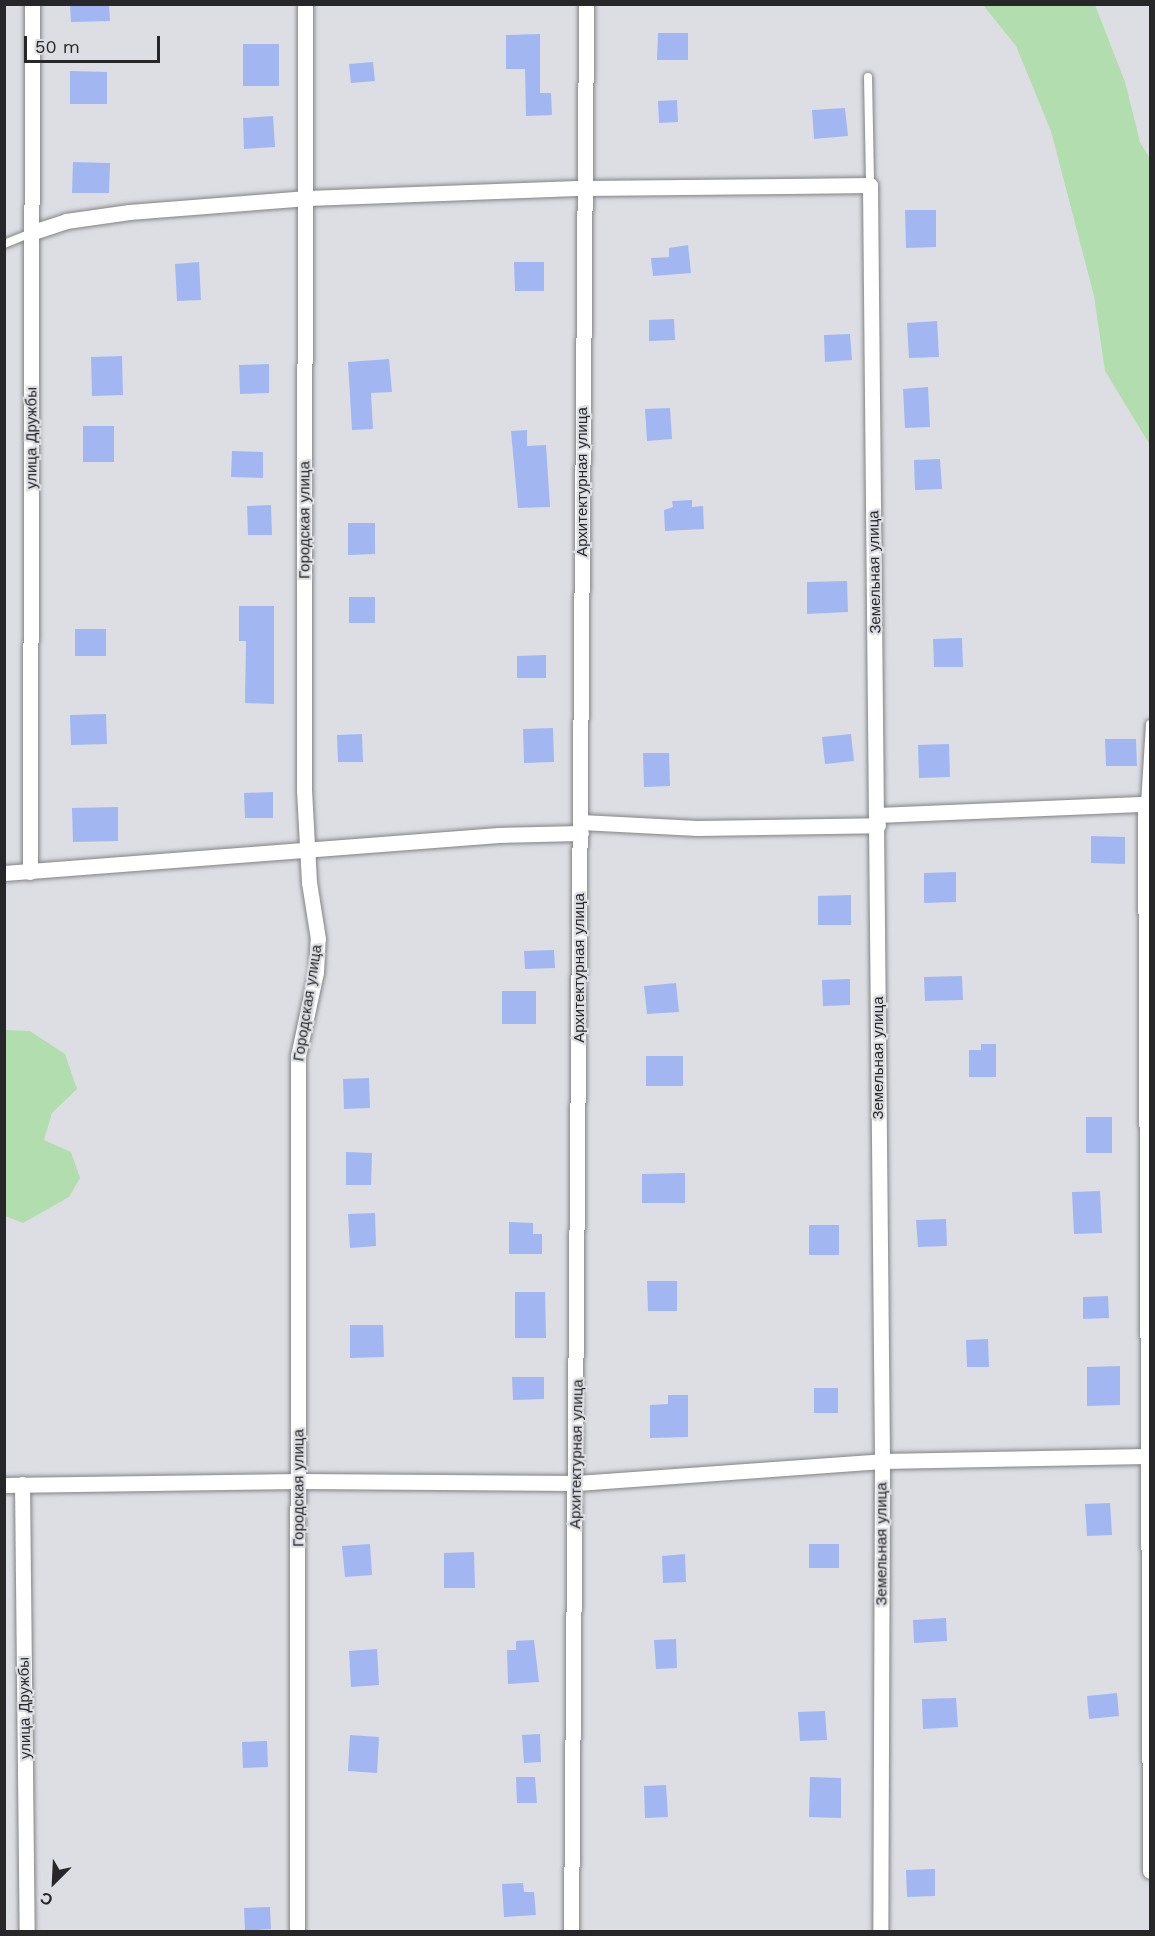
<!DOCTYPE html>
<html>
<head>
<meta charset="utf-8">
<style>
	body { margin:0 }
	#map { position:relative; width:1155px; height:1936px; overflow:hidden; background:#dddee3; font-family:"Work Sans",sans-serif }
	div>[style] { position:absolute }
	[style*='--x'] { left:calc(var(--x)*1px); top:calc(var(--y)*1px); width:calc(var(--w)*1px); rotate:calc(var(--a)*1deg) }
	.green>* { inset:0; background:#b2ddae }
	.building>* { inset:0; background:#a2b7f2 }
	.roads { filter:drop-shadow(0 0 2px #828387) drop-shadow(0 0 2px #828387) }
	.lane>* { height:8px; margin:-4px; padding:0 4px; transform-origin:4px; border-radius:4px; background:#fff }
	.street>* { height:15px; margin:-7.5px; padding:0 7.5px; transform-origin:7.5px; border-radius:7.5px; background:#fff }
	span { translate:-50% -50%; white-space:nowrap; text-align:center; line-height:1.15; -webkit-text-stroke:4.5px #dddee3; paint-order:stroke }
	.street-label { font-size:15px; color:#272729 }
	.frame { position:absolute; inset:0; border:6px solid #272729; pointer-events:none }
	.north { position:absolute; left:24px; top:1852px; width:60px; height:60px; -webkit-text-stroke:4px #dddee3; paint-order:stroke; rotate:204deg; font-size:16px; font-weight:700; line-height:24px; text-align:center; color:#272729 }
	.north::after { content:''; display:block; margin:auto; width:21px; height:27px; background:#272729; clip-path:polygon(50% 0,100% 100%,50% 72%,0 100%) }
	.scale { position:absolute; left:24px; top:36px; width:136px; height:27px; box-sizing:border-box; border:3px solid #272729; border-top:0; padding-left:8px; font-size:18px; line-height:21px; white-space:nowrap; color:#272729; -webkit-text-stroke:4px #dddee3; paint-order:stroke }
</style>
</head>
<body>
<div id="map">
	<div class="green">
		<i style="clip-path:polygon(983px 5px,1095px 5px,1125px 82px,1140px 142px,1150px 159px,1150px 445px,1105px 371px,1094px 296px,1051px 131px,1016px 46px)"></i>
		<i style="clip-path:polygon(5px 1030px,30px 1031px,65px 1054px,77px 1089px,52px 1113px,44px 1140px,71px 1152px,80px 1178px,69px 1197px,23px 1223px,5px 1216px)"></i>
	</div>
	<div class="building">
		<i style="clip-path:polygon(70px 4px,109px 4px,110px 21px,71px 22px)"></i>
		<i style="clip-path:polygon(658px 33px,688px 33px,688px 60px,657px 60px)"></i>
		<i style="clip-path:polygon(540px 34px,540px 93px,551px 93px,552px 115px,526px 116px,525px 69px,506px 69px,506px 35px)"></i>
		<i style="clip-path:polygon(243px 44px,279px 44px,279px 86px,243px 86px)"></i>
		<i style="clip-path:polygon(373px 62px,375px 81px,351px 83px,349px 64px)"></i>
		<i style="clip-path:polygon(70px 71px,107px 72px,107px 104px,70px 104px)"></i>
		<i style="clip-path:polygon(677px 100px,678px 122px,659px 123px,658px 101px)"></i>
		<i style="clip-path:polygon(845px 108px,848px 136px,814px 139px,812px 110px)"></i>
		<i style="clip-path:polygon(273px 116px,275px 147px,244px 149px,243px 118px)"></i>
		<i style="clip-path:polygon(73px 162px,110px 163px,109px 193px,72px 193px)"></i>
		<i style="clip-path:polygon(905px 210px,936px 210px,936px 247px,906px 248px)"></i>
		<i style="clip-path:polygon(688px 245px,691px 273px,653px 276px,651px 258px,669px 257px,669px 248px)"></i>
		<i style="clip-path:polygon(199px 262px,201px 300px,177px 301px,175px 264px)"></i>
		<i style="clip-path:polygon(514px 262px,544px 262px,544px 291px,515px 291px)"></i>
		<i style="clip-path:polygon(674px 319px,675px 340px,649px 341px,649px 320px)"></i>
		<i style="clip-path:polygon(937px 321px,939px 357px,909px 358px,907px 323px)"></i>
		<i style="clip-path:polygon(850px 334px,852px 360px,825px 362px,824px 335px)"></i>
		<i style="clip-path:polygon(122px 356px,123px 395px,92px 396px,91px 357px)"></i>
		<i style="clip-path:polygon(389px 359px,392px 392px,371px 393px,373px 429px,352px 430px,348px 362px)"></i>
		<i style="clip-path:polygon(269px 364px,269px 393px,240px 394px,239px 365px)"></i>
		<i style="clip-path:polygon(928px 387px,930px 427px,905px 428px,903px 389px)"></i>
		<i style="clip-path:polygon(670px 408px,672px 439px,647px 441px,645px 409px)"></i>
		<i style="clip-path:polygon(83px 426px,114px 426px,114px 462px,83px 462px)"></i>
		<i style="clip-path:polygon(527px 430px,527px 446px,546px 445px,550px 507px,518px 508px,511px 431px)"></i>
		<i style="clip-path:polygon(232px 451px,263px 452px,263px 478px,231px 477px)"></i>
		<i style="clip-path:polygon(940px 459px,942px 489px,915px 490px,914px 460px)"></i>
		<i style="clip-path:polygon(692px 500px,692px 507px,703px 506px,704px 529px,665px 531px,664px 510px,673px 507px,672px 501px)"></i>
		<i style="clip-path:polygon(271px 505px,272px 535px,248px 535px,247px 506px)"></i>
		<i style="clip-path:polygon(348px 523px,375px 523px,375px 554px,348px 555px)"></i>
		<i style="clip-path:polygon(847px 581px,848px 612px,807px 614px,807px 582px)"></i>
		<i style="clip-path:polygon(349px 597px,375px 597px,375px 623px,349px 623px)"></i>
		<i style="clip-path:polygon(239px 606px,274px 606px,274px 704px,245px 703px,246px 641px,239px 641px)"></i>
		<i style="clip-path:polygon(75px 629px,106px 629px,106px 656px,75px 656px)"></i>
		<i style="clip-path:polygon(962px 638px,963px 667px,934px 667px,933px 639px)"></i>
		<i style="clip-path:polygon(546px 655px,546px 678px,517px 678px,517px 656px)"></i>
		<i style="clip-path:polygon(106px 714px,107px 744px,71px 745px,70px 715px)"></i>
		<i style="clip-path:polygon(553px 728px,554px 762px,524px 763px,523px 729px)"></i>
		<i style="clip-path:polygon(362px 734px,363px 762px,338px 762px,337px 735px)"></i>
		<i style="clip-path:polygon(851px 734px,854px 761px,825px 764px,822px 737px)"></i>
		<i style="clip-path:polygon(1105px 739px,1136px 739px,1137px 766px,1106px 766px)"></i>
		<i style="clip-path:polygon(949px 744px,950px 777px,919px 778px,918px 745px)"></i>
		<i style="clip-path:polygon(643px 753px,669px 753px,670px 786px,644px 787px)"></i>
		<i style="clip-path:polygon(273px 792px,273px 818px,245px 818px,244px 793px)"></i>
		<i style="clip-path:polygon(118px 807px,118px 841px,73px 842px,72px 808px)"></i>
		<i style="clip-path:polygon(1091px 836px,1125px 837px,1125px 864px,1091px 863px)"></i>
		<i style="clip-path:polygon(956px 872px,956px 902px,924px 903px,924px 873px)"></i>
		<i style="clip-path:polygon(851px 895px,851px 925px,818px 925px,818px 896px)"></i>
		<i style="clip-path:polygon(554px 950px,555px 968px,525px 969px,524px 951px)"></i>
		<i style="clip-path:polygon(962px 976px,963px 1000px,925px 1001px,924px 977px)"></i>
		<i style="clip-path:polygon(850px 979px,850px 1005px,823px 1006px,822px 980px)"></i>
		<i style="clip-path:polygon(676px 983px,679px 1012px,647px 1014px,644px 986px)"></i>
		<i style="clip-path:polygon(502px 991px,536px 991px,536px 1024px,502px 1024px)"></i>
		<i style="clip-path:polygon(981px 1044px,996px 1044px,996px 1077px,969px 1077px,969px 1050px,981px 1050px)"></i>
		<i style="clip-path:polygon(646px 1056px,683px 1056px,683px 1086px,646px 1086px)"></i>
		<i style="clip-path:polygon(369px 1078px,370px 1108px,344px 1109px,343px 1079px)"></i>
		<i style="clip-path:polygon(1086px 1117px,1112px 1117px,1112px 1153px,1086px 1153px)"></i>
		<i style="clip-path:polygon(346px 1152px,372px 1153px,371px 1185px,346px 1185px)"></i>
		<i style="clip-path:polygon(685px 1173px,685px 1203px,642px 1203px,642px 1174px)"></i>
		<i style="clip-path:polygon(1100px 1191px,1102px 1233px,1074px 1234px,1072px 1192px)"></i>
		<i style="clip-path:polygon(375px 1213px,376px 1246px,350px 1248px,348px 1214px)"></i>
		<i style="clip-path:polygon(946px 1219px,947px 1246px,918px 1247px,916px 1220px)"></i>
		<i style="clip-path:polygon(509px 1222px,533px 1223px,533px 1234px,542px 1234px,542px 1254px,509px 1254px)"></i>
		<i style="clip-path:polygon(809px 1225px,839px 1225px,839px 1255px,809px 1255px)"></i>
		<i style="clip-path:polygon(647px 1281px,677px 1281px,677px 1311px,648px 1311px)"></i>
		<i style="clip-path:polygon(515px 1292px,545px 1292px,546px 1338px,515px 1338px)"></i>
		<i style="clip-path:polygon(1108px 1296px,1109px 1318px,1083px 1319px,1083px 1297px)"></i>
		<i style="clip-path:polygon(350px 1325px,383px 1325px,384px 1357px,350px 1358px)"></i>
		<i style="clip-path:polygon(988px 1339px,989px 1367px,967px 1367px,966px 1340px)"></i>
		<i style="clip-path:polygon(1120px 1366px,1120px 1405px,1087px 1406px,1087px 1367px)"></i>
		<i style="clip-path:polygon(512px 1377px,544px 1377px,544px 1399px,513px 1400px)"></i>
		<i style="clip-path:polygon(814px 1388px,838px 1388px,838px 1413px,814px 1413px)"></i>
		<i style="clip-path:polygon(668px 1395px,688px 1395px,688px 1437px,650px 1438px,650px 1405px,668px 1404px)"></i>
		<i style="clip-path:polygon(1110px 1503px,1112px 1535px,1087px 1536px,1085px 1504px)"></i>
		<i style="clip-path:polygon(370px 1544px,372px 1575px,345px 1577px,342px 1546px)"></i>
		<i style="clip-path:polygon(809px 1544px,839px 1544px,839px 1568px,809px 1568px)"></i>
		<i style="clip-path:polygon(474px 1552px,475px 1588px,444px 1588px,444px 1553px)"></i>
		<i style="clip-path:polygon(685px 1554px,686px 1582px,663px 1583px,662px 1556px)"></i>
		<i style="clip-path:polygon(946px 1618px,947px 1641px,914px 1643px,913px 1620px)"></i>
		<i style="clip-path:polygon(676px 1639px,677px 1668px,656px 1669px,654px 1640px)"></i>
		<i style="clip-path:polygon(534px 1640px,539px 1682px,508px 1684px,507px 1650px,516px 1650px,516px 1641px)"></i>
		<i style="clip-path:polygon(377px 1649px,379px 1685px,351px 1687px,349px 1651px)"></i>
		<i style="clip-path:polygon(1117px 1693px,1119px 1716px,1089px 1719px,1087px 1696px)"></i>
		<i style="clip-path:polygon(956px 1698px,958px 1727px,923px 1729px,922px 1699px)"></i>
		<i style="clip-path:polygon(825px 1711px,827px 1740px,800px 1741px,798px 1712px)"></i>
		<i style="clip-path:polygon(540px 1734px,541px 1762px,524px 1763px,522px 1735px)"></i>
		<i style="clip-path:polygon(350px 1735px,379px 1737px,377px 1773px,348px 1771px)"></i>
		<i style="clip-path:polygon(267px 1741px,268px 1767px,243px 1768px,242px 1742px)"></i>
		<i style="clip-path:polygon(516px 1777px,535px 1777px,537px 1803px,517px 1803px)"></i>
		<i style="clip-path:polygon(810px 1777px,841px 1778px,841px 1818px,809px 1817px)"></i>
		<i style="clip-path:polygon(666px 1785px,668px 1817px,645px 1818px,644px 1786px)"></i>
		<i style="clip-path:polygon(935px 1869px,935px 1896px,907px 1897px,906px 1870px)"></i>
		<i style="clip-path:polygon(523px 1883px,524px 1892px,534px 1892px,536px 1915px,504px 1917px,502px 1884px)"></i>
		<i style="clip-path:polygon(270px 1907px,271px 1929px,245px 1931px,244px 1908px)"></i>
	</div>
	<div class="roads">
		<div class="lane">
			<i style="--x:868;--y:77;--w:108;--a:88.9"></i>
			<i style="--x:4;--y:244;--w:29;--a:-22"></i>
			<i style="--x:1145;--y:804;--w:80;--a:-86.4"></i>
		</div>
		<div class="street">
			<i style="--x:33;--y:232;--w:35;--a:-18"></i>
			<i style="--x:66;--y:221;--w:64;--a:-8.1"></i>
			<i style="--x:129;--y:212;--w:179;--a:-4.5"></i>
			<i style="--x:307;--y:198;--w:277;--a:-2.1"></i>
			<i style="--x:584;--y:188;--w:286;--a:-0.6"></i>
			<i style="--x:870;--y:185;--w:1276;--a:89.46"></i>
			<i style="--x:882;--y:1461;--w:471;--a:90.2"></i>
			<i style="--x:878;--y:815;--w:267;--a:-2.4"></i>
			<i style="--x:1145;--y:804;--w:1067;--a:89.73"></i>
			<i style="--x:581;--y:822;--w:116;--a:3"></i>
			<i style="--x:697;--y:828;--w:181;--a:-0.9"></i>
			<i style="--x:30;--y:872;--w:868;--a:-89.87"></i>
			<i style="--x:4;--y:873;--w:496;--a:-4.4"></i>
			<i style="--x:499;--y:835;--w:82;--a:-1.4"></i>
			<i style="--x:22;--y:1484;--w:448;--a:89.4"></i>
			<i style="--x:4;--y:1485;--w:295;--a:-0.8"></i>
			<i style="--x:299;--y:1481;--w:278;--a:0.4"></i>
			<i style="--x:577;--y:1483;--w:306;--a:-4.1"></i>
			<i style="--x:882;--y:1461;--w:265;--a:-1.1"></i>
			<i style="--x:297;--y:1932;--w:876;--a:-89.93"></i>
			<i style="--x:298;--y:1056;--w:86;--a:-77.9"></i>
			<i style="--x:316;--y:972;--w:33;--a:-87"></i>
			<i style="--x:318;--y:939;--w:58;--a:-99"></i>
			<i style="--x:309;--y:882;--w:92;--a:-93.1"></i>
			<i style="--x:304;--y:790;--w:786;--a:-89.93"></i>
			<i style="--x:571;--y:1932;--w:1928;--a:-89.55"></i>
		</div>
	</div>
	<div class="street-label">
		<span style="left:32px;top:438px;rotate:-90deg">улица Дружбы</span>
		<span style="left:583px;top:482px;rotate:-90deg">Архитектурная улица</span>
		<span style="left:305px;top:520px;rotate:-90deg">Городская улица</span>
		<span style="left:875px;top:572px;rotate:-91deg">Земельная улица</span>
		<span style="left:580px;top:968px;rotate:-90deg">Архитектурная улица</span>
		<span style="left:308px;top:1003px;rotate:-81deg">Городская улица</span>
		<span style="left:879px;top:1058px;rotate:-90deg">Земельная улица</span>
		<span style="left:577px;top:1454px;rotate:-89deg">Архитектурная улица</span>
		<span style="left:299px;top:1488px;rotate:-90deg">Городская улица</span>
		<span style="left:882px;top:1544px;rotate:-90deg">Земельная улица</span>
		<span style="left:25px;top:1708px;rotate:-91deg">улица Дружбы</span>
	</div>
	<div class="frame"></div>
	<div class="north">С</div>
	<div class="scale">50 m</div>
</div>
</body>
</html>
